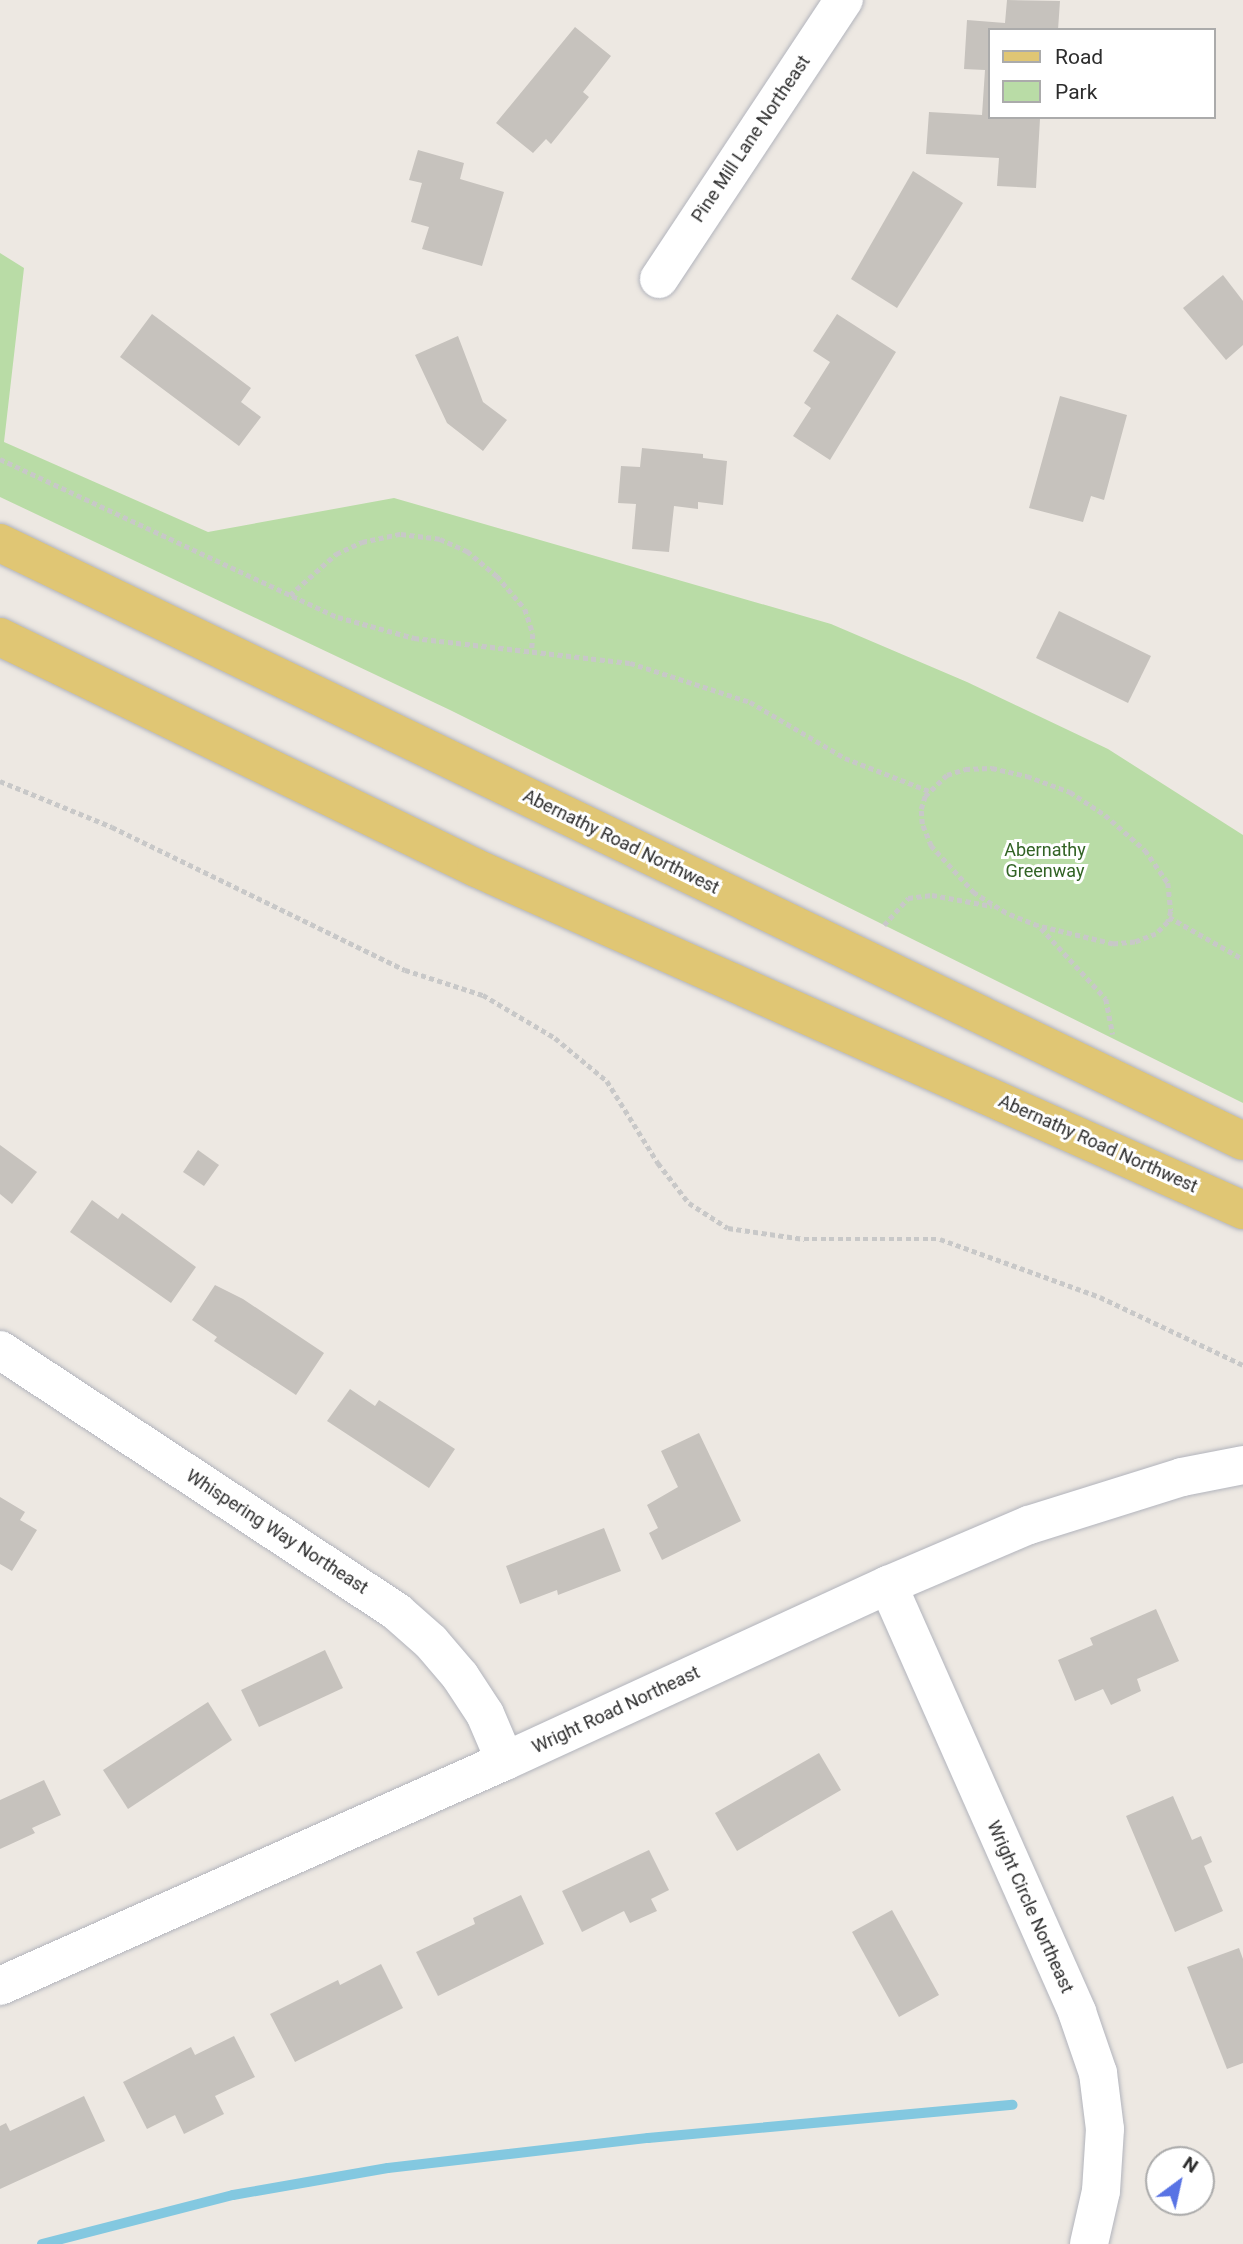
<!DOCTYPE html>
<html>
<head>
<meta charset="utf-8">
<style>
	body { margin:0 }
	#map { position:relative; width:1243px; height:2244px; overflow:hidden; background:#ede8e2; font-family:Roboto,sans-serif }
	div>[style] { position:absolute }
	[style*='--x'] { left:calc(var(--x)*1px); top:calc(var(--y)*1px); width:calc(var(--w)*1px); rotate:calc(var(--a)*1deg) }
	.green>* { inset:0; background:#b9dca6 }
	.stream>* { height:10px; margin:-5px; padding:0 5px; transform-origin:5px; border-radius:5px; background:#83c8e0 }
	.building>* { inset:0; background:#c6c2bd }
	.path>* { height:4.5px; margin-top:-2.25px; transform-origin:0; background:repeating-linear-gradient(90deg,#c8c8c8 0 5px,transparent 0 8.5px) }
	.roads { filter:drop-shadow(0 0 2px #b2b4bc) drop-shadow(0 0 2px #b2b4bc) }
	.minor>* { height:38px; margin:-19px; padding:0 19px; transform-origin:19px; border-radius:19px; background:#fff }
	.major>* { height:38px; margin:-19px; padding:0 19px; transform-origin:19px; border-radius:19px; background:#e0c674 }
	span { translate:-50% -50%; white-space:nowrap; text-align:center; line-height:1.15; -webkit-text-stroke:6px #fff; paint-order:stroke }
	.street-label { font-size:18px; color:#2d2d2d }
	.park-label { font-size:18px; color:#326325 }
	.legend { position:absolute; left:988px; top:28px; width:228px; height:91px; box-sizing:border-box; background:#fff; border:2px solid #ababab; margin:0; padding:9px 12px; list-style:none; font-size:21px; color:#2d2d2d }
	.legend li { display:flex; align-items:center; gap:14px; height:35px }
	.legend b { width:35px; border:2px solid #ababab }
	.north { position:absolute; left:1145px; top:2146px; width:70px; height:70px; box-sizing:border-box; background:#fff; border:2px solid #ababab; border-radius:50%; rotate:33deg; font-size:19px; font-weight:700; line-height:28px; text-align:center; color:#2d2d2d }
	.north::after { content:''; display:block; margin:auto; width:24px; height:32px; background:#5873e4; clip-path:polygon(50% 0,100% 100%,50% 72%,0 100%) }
</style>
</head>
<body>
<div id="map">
	<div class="green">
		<i style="clip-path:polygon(0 253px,24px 268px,4px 442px,208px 532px,394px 498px,831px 624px,967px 682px,1108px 749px,1243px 835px,1243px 1103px,450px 710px,0 497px)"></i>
	</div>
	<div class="stream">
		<i style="--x:42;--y:2244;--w:197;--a:-14.4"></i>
		<i style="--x:233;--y:2195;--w:157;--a:-9.9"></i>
		<i style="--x:388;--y:2168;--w:262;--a:-6.6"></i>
		<i style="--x:648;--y:2138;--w:366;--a:-5.2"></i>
	</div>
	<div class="building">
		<i style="clip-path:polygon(1007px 0,1060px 1px,1058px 30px,989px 30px,989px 117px,1040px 119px,1036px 188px,997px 186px,999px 158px,926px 154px,929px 112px,982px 115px,985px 70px,964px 69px,967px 20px,1005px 23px)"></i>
		<i style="clip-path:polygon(575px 27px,611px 56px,583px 92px,589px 97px,551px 144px,546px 139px,533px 153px,496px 123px)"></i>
		<i style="clip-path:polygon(418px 150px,464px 163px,460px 179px,504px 192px,482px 266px,422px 249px,429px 227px,411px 222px,422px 183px,409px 180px)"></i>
		<i style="clip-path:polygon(913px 171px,963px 203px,897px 308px,851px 279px)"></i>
		<i style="clip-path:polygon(1223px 275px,1243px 301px,1243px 345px,1226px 360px,1183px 308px)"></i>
		<i style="clip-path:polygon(152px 314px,251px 388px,241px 402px,261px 417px,239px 446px,120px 357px)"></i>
		<i style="clip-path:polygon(837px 314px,896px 352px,830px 460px,793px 436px,811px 408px,804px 403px,830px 362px,813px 351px)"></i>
		<i style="clip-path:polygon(458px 336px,483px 402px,507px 420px,483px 451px,447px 423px,415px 355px)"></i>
		<i style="clip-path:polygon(1060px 396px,1127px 415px,1104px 500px,1091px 496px,1083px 522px,1029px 508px)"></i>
		<i style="clip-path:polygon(642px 448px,703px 454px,703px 458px,727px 461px,723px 505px,698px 502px,698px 509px,674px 506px,669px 552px,632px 549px,636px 504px,618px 503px,621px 466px,640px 467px)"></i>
		<i style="clip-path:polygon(1059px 611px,1151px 656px,1128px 703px,1036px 658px)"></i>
		<i style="clip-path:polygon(0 1145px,37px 1172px,12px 1204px,0 1194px)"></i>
		<i style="clip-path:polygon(198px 1150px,219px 1165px,204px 1186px,183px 1172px)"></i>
		<i style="clip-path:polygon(92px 1200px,118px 1219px,122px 1213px,196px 1267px,171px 1303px,70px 1232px)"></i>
		<i style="clip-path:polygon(215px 1285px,243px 1299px,324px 1353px,296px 1395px,214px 1341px,217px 1337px,192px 1320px)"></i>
		<i style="clip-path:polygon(350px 1389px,375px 1406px,379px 1400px,455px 1449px,429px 1488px,327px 1421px)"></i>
		<i style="clip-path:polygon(699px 1433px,741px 1521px,662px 1560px,649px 1533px,658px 1528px,647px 1505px,678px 1487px,661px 1451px)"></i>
		<i style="clip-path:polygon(0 1497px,25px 1512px,20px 1520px,37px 1530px,12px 1571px,0 1564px)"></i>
		<i style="clip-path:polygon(604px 1528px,621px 1571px,558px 1595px,557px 1590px,520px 1604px,506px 1566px)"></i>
		<i style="clip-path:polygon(1156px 1609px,1179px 1661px,1137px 1679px,1141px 1691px,1111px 1705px,1103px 1689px,1075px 1701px,1058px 1660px,1093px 1645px,1090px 1638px)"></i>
		<i style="clip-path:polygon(325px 1650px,343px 1688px,259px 1727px,241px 1690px)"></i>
		<i style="clip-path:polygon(208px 1702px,232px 1740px,128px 1809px,103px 1770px)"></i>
		<i style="clip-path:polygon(819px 1753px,841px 1790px,737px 1851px,715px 1813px)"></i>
		<i style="clip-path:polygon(44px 1780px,61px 1815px,32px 1828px,35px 1833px,0 1849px,0 1800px)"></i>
		<i style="clip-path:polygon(1173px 1796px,1192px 1840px,1201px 1836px,1212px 1862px,1204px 1866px,1223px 1911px,1175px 1932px,1126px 1816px)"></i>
		<i style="clip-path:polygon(649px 1850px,669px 1890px,651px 1899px,657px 1911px,630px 1923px,624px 1911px,582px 1932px,562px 1891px)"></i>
		<i style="clip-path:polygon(521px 1895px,544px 1944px,438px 1996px,416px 1952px,475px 1924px,473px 1918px)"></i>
		<i style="clip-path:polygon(892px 1910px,939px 1995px,899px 2017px,852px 1932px)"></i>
		<i style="clip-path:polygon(1239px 1948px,1243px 1959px,1243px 2063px,1227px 2069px,1187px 1967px)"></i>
		<i style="clip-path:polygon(381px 1964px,403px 2008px,295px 2062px,270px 2014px,338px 1980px,340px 1985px)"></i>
		<i style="clip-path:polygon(234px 2036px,255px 2077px,215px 2096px,224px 2114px,184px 2134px,175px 2115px,147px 2129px,123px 2082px,191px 2047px,195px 2055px)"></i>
		<i style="clip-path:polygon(84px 2096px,105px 2141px,0 2189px,0 2126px,6px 2123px,10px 2131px)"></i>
	</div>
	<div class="path">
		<i style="--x:0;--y:459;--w:373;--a:25.1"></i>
		<i style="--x:338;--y:617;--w:79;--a:15.4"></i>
		<i style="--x:414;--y:638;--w:217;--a:6.6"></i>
		<i style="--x:630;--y:663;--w:126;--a:18"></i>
		<i style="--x:750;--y:702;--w:110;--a:30.5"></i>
		<i style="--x:845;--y:758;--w:90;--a:21.4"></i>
		<i style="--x:290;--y:595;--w:62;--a:-41.7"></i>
		<i style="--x:336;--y:554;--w:29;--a:-25"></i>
		<i style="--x:362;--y:542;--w:40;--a:-12"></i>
		<i style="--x:401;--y:534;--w:39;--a:7"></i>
		<i style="--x:440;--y:539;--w:30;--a:24"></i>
		<i style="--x:467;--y:551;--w:39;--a:40"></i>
		<i style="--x:497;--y:576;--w:43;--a:49.7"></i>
		<i style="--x:525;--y:609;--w:26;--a:72"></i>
		<i style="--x:533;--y:634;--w:16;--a:94"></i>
		<i style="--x:992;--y:768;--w:36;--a:13"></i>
		<i style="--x:1027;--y:776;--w:46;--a:20.4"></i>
		<i style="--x:1070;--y:792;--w:42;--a:33.3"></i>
		<i style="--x:1105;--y:815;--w:53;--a:41.2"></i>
		<i style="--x:1145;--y:850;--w:40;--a:55.1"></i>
		<i style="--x:1168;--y:883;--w:28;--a:84"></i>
		<i style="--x:1171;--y:911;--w:11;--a:105"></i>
		<i style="--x:1168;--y:922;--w:17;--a:135"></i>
		<i style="--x:1156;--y:934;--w:22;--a:159"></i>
		<i style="--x:1135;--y:942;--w:22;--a:175"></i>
		<i style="--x:1113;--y:944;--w:77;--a:-166.5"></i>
		<i style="--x:1038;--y:926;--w:35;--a:-158"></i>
		<i style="--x:1006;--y:913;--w:38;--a:-148"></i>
		<i style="--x:974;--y:893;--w:64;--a:-132.5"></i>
		<i style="--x:931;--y:846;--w:24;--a:-112"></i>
		<i style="--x:922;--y:824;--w:15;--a:-94"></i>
		<i style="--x:921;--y:809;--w:14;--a:-73"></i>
		<i style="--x:925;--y:796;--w:30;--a:-44"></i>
		<i style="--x:947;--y:775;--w:19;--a:-18"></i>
		<i style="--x:965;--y:769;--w:27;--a:-2"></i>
		<i style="--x:0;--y:781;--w:121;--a:22.3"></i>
		<i style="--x:112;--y:827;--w:326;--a:26"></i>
		<i style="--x:405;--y:970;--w:82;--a:17.8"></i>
		<i style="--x:483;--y:995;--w:84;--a:30.8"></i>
		<i style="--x:555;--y:1038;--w:67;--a:39.6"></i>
		<i style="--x:607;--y:1081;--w:97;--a:58.1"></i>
		<i style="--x:658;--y:1163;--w:51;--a:52.2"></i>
		<i style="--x:689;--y:1203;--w:46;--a:32.7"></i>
		<i style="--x:728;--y:1228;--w:77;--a:8.2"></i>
		<i style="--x:804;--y:1239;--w:136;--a:0"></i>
		<i style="--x:940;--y:1239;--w:170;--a:19.9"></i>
		<i style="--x:1100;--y:1297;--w:158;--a:25.4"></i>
		<i style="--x:1169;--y:917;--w:85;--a:29.6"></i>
		<i style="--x:884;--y:925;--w:36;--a:-48"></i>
		<i style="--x:908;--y:898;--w:24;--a:-7"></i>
		<i style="--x:932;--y:895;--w:61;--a:10.4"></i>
		<i style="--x:1041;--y:928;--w:96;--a:47.5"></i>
		<i style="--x:1106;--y:999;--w:36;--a:79"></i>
	</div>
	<div class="roads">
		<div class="minor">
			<i style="--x:659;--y:279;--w:335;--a:-56.5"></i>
			<i style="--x:0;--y:1350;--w:476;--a:33.4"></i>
			<i style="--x:397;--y:1612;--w:45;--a:41.4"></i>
			<i style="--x:431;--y:1642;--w:45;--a:49.5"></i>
			<i style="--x:460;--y:1676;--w:45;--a:56.7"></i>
			<i style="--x:485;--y:1714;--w:51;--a:66.9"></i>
			<i style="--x:888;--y:1585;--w:467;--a:66.1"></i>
			<i style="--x:1077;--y:2012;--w:65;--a:71"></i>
			<i style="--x:1098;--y:2073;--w:56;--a:82.9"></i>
			<i style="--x:1105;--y:2129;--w:62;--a:93.7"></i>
			<i style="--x:1101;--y:2191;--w:54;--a:102.8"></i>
			<i style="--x:0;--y:1986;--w:553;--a:-24.02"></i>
			<i style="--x:505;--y:1761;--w:422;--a:-24.7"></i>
			<i style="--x:888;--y:1585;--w:153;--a:-23.1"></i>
			<i style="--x:1029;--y:1525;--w:160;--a:-17.4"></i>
			<i style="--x:1182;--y:1477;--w:62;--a:-11.1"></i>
		</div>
		<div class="major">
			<i style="--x:0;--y:543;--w:1379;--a:25.69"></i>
			<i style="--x:0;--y:637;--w:529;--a:25.89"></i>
			<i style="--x:476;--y:868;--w:840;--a:24.03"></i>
		</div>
	</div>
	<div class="street-label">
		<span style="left:751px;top:139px;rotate:-56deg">Pine Mill Lane Northeast</span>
		<span style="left:621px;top:842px;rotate:26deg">Abernathy Road Northwest</span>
		<span style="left:1098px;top:1144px;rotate:24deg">Abernathy Road Northwest</span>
		<span style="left:277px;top:1532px;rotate:33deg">Whispering Way Northeast</span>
		<span style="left:616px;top:1710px;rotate:-25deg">Wright Road Northeast</span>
		<span style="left:1030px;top:1907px;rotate:66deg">Wright Circle Northeast</span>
	</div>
	<div class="park-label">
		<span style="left:1045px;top:861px">Abernathy<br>Greenway</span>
	</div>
	<ul class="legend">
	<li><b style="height:9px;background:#e0c674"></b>Road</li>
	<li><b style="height:19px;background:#b9dca6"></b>Park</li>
	</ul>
	<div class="north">N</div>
</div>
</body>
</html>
